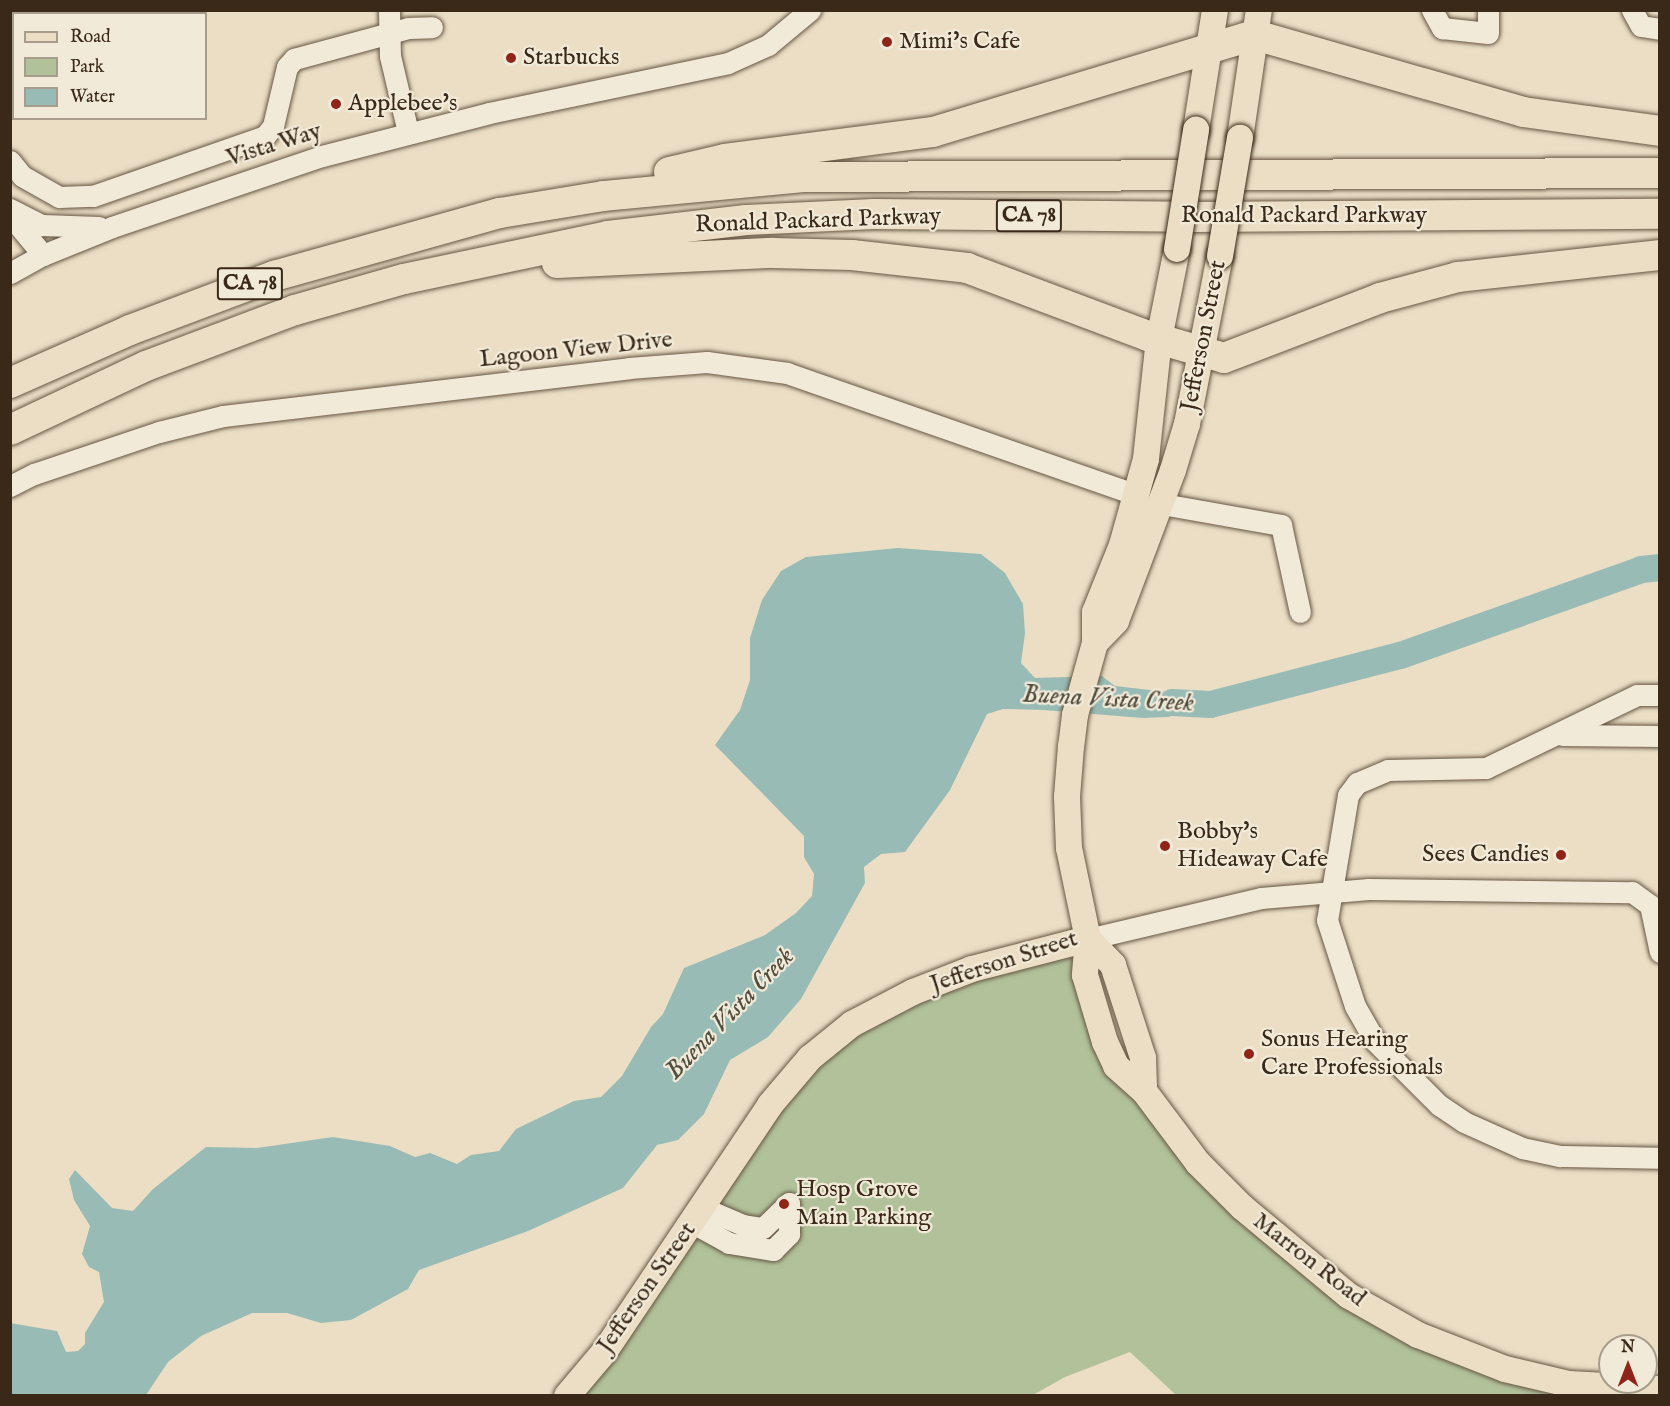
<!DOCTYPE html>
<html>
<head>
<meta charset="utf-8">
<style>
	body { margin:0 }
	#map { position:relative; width:1670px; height:1406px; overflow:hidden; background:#ebdec5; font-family:"IM FELL English",serif }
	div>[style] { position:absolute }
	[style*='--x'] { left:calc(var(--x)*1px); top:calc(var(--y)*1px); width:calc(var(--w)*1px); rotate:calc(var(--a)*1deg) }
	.green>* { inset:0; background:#b1c29a }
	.water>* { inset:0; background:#98bcb5 }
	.river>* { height:27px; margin:-13.5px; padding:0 13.5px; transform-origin:13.5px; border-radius:13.5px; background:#98bcb5 }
	.roads { filter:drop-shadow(0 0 2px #665643) drop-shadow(0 0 2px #665643) }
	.minor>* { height:21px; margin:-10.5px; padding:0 10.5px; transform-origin:10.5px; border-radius:10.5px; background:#f2ead9 }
	.major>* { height:26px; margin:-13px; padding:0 13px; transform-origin:13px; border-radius:13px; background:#ebdec5 }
	.highway>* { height:30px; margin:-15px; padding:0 15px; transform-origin:15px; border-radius:15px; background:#ebdec5 }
	.bridges { filter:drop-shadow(0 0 2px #3a2918) drop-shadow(0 0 2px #3a2918) }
	.major-bridge>* { height:26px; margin:-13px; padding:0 13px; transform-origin:13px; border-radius:13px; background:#ebdec5 }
	.dots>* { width:16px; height:16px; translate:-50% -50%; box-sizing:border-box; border:3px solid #f2ead9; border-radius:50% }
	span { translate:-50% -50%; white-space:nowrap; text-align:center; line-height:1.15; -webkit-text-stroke:4.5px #f2ead9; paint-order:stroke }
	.shield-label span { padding:2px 4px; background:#f2ead9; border:2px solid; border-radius:4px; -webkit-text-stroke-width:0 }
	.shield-label { font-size:22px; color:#3a2918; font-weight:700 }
	.poi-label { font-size:24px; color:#3a2918 }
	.left { translate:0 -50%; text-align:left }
	.right { translate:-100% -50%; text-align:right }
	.street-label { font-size:24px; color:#3a2918 }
	.water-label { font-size:26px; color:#524e3f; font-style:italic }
	.frame { position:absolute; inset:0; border:12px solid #3a2918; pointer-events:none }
	.legend { position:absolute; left:12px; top:12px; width:195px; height:108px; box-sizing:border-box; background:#f2ead9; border:2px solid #a89d8c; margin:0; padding:8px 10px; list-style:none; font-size:18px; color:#3a2918 }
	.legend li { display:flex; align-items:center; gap:12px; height:30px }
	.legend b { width:30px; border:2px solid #a89d8c }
	.north { position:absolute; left:1598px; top:1334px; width:60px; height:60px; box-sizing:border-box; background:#f2ead9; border:2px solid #a89d8c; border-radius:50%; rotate:0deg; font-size:16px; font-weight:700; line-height:24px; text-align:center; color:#3a2918 }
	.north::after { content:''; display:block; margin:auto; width:21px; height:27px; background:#8f2418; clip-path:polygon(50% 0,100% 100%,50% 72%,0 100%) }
</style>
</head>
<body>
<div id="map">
	<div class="green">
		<i style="clip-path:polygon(1081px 949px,1123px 1067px,1191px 1166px,1385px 1326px,1659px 1396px,1176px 1395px,1130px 1352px,1065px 1377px,1033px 1395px,580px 1396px,780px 1105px,828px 1054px,875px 1021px,927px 994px)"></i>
	</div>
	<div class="water">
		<i style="clip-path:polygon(898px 548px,981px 554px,1005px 573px,1023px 604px,1025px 633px,1021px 663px,1035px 678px,1102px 676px,1115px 686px,1202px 696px,1210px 704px,1168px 717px,1143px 718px,1044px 710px,1003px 709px,987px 714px,950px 790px,905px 852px,881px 854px,864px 867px,865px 883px,801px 999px,768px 1037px,730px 1060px,704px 1114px,678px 1140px,657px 1145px,623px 1188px,528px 1231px,419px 1270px,408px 1289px,351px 1320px,321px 1323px,287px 1313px,252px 1313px,201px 1336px,168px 1362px,146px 1395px,11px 1395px,10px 1323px,57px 1331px,66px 1352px,78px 1351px,85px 1344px,85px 1333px,104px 1302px,99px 1272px,89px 1267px,82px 1254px,90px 1226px,74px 1200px,69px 1179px,75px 1170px,112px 1208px,133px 1211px,153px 1189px,206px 1147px,257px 1148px,333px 1137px,390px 1146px,415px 1157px,430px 1153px,457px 1164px,471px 1155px,499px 1151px,516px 1129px,574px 1101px,601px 1097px,622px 1076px,651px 1027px,663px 1014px,684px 968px,765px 935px,796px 913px,812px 896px,814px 874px,804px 857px,804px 836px,715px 745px,740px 710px,750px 680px,750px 638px,762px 600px,781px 571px,806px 557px)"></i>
	</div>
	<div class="river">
		<i style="--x:1172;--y:702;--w:38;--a:3"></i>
		<i style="--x:1210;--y:704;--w:196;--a:-14.5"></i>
		<i style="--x:1400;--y:655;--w:256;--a:-19.6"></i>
		<i style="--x:1641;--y:569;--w:19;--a:-6"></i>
	</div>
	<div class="roads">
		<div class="minor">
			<i style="--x:389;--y:10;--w:46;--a:88.8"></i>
			<i style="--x:390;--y:56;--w:78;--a:76.7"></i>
			<i style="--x:1432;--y:10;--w:21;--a:61"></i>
			<i style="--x:1442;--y:28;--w:46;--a:6.2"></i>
			<i style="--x:1488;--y:33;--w:23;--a:-90"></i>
			<i style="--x:1632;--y:10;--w:18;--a:61"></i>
			<i style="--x:1641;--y:26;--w:19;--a:9"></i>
			<i style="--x:10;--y:161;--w:19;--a:51"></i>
			<i style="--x:22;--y:176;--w:43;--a:29.6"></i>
			<i style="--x:59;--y:197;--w:34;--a:-2"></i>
			<i style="--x:93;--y:196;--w:182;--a:-19.2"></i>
			<i style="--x:265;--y:136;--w:13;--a:-51"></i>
			<i style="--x:273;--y:126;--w:61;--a:-76.7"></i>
			<i style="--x:287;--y:67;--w:11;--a:-49"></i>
			<i style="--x:294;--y:59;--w:118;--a:-15.2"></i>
			<i style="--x:408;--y:28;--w:24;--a:-2"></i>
			<i style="--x:10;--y:209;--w:36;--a:27"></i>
			<i style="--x:42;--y:225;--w:57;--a:2"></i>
			<i style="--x:10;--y:215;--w:52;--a:50.5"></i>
			<i style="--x:10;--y:273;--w:38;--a:-29"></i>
			<i style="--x:43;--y:255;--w:74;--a:-22.1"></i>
			<i style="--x:112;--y:227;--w:222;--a:-18.7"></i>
			<i style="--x:322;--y:156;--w:172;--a:-14.4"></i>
			<i style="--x:489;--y:113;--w:244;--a:-11.8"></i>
			<i style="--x:728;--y:63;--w:44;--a:-24.2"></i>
			<i style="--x:768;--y:45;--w:55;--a:-39.8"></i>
			<i style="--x:10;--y:486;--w:27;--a:-27"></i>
			<i style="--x:34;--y:474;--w:132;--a:-18.6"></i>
			<i style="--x:159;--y:432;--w:66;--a:-14"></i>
			<i style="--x:223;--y:416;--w:409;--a:-6.7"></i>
			<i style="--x:629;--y:368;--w:78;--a:-4.4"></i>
			<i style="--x:707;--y:362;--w:81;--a:7.8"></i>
			<i style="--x:787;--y:373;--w:372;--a:19.2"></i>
			<i style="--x:1162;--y:504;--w:121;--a:10"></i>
			<i style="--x:1281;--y:525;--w:89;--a:77.7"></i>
			<i style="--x:1660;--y:695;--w:23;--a:180"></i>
			<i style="--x:1637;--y:695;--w:168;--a:154.2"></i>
			<i style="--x:1486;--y:768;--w:98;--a:178.8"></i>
			<i style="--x:1388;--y:770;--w:34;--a:157"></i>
			<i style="--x:1357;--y:783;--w:15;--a:127"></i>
			<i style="--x:1348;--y:795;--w:127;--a:99.5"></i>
			<i style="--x:1327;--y:920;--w:90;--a:72"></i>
			<i style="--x:1355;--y:1006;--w:40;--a:60.3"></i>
			<i style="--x:1375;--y:1041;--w:91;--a:45"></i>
			<i style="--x:1439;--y:1105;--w:30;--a:34"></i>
			<i style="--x:1464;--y:1122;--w:64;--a:24.1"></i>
			<i style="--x:1522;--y:1148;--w:39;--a:12"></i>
			<i style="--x:1560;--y:1156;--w:100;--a:1.1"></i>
			<i style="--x:1562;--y:735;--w:98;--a:0.6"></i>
			<i style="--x:1088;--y:939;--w:178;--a:-13.3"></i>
			<i style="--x:1261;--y:898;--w:108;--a:-4.8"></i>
			<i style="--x:1369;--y:889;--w:263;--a:0.7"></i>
			<i style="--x:1632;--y:892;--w:22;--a:36"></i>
			<i style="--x:1650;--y:905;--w:48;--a:78"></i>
			<i style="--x:703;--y:1208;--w:43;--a:23"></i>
			<i style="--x:743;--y:1225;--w:20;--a:9"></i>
			<i style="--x:763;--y:1228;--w:36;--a:-44"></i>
			<i style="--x:693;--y:1223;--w:41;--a:29.1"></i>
			<i style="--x:729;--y:1243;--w:45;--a:9"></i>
			<i style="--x:773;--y:1250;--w:23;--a:-45"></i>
			<i style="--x:789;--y:1234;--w:31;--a:-90"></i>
		</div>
		<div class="major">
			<i style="--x:1196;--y:130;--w:121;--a:-81"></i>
			<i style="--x:1240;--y:138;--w:129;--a:-81.6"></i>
			<i style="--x:1177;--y:249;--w:92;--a:101.3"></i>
			<i style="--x:1159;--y:339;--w:121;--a:96.2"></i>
			<i style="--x:1146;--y:459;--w:89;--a:105.6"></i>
			<i style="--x:1122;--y:545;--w:72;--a:111.9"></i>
			<i style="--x:1095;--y:612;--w:31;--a:90"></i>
			<i style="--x:1095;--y:643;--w:75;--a:105.5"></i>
			<i style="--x:1075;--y:715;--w:31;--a:97"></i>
			<i style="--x:1071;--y:746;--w:51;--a:94.5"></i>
			<i style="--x:1067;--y:797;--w:51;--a:87.8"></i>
			<i style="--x:1069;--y:848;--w:93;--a:78.2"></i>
			<i style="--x:1088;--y:939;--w:36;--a:95"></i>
			<i style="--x:1085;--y:975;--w:70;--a:73.4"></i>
			<i style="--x:1105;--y:1042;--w:26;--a:65"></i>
			<i style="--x:1116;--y:1066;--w:38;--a:42"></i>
			<i style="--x:1144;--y:1091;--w:90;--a:53.1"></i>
			<i style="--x:1198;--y:1163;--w:62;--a:45"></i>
			<i style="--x:1242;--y:1207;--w:139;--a:39.8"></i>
			<i style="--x:1349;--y:1296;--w:79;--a:29.5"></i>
			<i style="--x:1418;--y:1335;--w:93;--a:21.3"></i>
			<i style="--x:1505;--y:1369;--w:66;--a:13.2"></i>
			<i style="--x:1569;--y:1384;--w:91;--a:3.1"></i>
			<i style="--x:1095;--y:643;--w:30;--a:-46"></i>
			<i style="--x:1116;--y:621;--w:161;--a:-69.3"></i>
			<i style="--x:1173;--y:470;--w:48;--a:-73.1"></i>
			<i style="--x:1187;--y:424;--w:171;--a:-78.9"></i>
			<i style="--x:1088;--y:939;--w:36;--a:46"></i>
			<i style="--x:1113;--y:965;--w:98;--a:72.1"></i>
			<i style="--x:1143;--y:1058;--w:33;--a:88"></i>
			<i style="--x:567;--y:1396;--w:59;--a:-49.8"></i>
			<i style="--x:605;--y:1351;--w:296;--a:-56.1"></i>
			<i style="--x:770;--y:1105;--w:62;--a:-49.6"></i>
			<i style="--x:810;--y:1058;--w:54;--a:-39"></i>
			<i style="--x:852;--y:1024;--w:69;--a:-27.7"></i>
			<i style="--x:913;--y:992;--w:63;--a:-21.3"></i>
			<i style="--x:972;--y:969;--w:120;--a:-14.5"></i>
		</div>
		<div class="highway">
			<i style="--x:669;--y:172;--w:57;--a:-13.1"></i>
			<i style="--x:725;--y:159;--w:210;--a:-7.4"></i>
			<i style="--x:933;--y:132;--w:336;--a:-16.8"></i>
			<i style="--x:1255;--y:35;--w:279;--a:16"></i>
			<i style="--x:1523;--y:112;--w:138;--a:7.9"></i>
			<i style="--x:557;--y:263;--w:216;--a:-2.7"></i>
			<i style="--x:773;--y:253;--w:79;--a:1.5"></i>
			<i style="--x:852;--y:255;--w:116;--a:6.4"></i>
			<i style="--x:967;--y:268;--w:193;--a:20.6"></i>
			<i style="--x:1148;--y:336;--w:79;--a:16.1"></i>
			<i style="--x:1224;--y:358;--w:167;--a:-21"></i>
			<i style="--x:1380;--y:298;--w:81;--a:-15.1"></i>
			<i style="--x:1458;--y:277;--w:203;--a:-6.2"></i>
			<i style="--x:10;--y:383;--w:131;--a:-23.8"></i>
			<i style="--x:130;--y:330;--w:154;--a:-20.6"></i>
			<i style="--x:274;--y:276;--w:235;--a:-15.6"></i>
			<i style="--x:500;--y:213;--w:105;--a:-9.3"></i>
			<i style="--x:604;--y:196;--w:201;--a:-5.4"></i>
			<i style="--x:804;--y:177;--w:856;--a:-0.27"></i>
			<i style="--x:10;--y:430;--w:150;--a:-25.2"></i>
			<i style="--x:146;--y:366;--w:159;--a:-20.6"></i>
			<i style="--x:295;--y:310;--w:113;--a:-15.9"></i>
			<i style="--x:404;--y:279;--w:208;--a:-11.9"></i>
			<i style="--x:608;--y:236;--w:139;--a:-6.6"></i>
			<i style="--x:746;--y:220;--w:128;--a:-2.7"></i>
			<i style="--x:874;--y:214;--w:318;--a:0.5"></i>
			<i style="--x:1192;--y:217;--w:468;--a:-0.4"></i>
		</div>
	</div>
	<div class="bridges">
		<div class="major-bridge">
			<i style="--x:1177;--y:249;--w:121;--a:-80.9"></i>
			<i style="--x:1220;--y:256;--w:120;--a:-80.4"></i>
		</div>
	</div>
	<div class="dots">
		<i style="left:887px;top:42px;background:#8f2418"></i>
		<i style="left:511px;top:58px;background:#8f2418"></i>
		<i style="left:336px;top:104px;background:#8f2418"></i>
		<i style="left:1165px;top:846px;background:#8f2418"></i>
		<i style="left:1561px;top:855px;background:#8f2418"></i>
		<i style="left:1249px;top:1054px;background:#8f2418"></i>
		<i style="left:784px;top:1204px;background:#8f2418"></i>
	</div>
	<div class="shield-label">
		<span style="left:1029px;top:216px">CA 78</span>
		<span style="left:250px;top:284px">CA 78</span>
	</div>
	<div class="poi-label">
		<span class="left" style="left:899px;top:42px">Mimi's Cafe</span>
		<span class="left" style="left:523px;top:58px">Starbucks</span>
		<span class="left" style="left:348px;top:104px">Applebee's</span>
		<span class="left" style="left:1177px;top:846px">Bobby's<br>Hideaway Cafe</span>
		<span class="right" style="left:1549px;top:855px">Sees Candies</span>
		<span class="left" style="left:1261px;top:1054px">Sonus Hearing<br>Care Professionals</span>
		<span class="left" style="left:796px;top:1204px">Hosp Grove<br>Main Parking</span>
	</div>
	<div class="street-label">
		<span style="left:274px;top:145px;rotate:-17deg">Vista Way</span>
		<span style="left:1304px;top:216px">Ronald Packard Parkway</span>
		<span style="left:818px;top:221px;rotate:-2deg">Ronald Packard Parkway</span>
		<span style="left:1204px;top:336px;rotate:-79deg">Jefferson Street</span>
		<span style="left:576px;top:350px;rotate:-6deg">Lagoon View Drive</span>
		<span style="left:1004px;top:962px;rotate:-18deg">Jefferson Street</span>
		<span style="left:1309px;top:1260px;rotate:38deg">Marron Road</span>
		<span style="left:647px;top:1288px;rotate:-55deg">Jefferson Street</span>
	</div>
	<div class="water-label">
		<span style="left:1108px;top:699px;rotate:3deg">Buena Vista Creek</span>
		<span style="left:730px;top:1014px;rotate:-46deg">Buena Vista Creek</span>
	</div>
	<div class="frame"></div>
	<ul class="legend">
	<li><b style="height:8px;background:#ebdec5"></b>Road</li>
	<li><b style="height:16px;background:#b1c29a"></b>Park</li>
	<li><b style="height:16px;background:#98bcb5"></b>Water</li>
	</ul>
	<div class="north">N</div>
</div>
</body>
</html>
